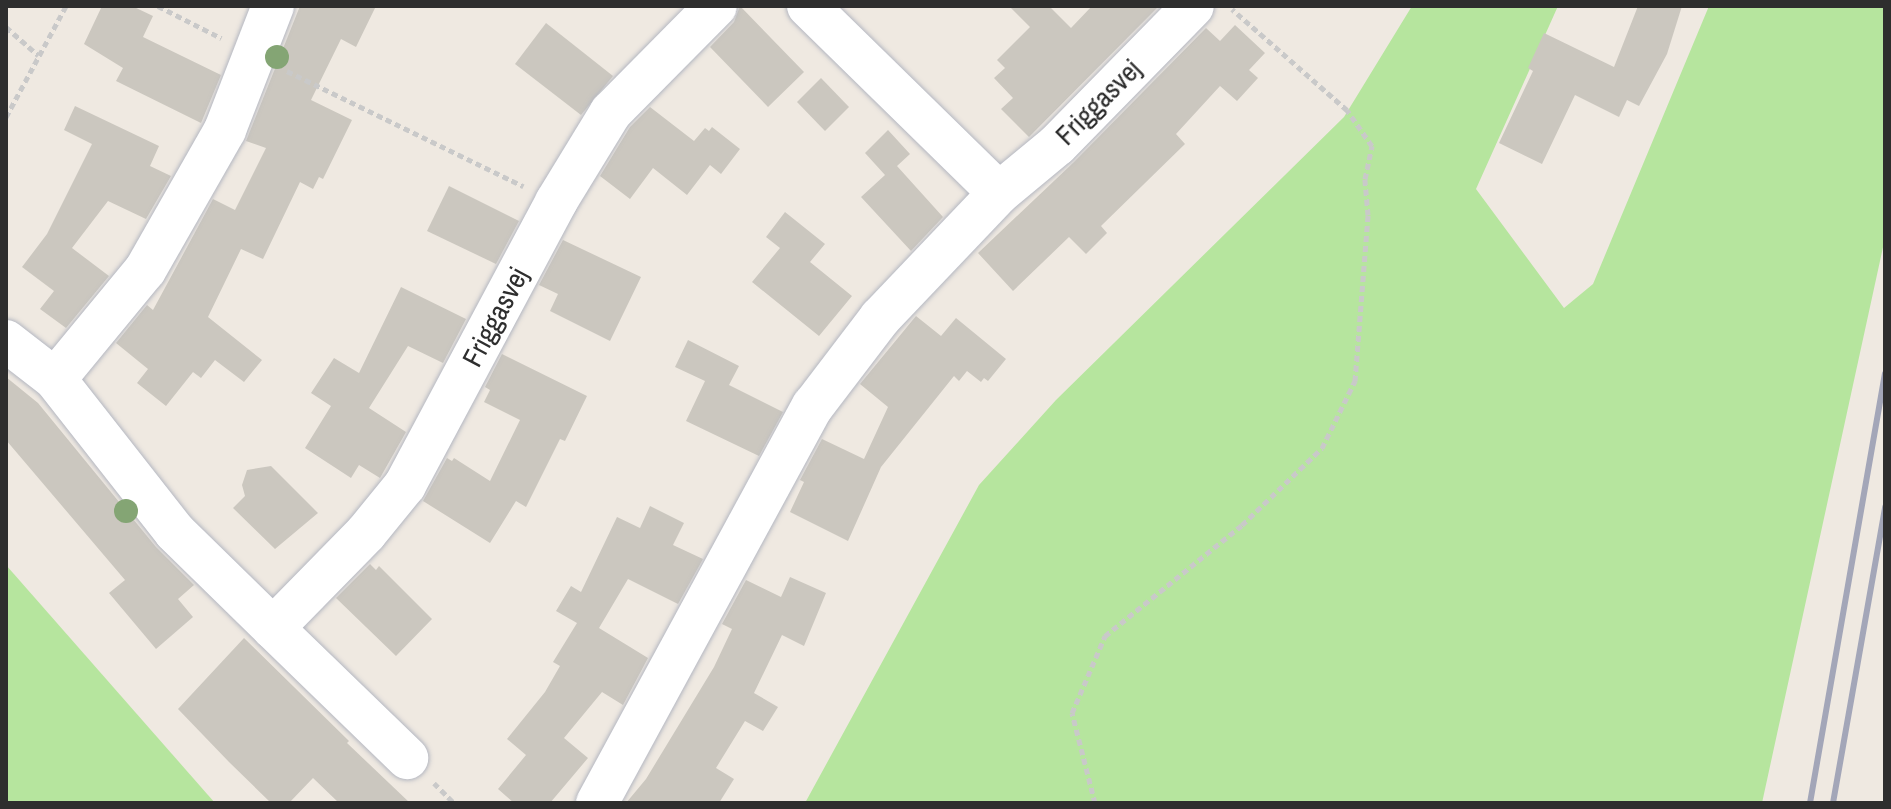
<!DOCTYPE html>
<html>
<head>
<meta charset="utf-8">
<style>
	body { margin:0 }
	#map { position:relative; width:1891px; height:809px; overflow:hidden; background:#efe9e1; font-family:"Archivo Narrow",sans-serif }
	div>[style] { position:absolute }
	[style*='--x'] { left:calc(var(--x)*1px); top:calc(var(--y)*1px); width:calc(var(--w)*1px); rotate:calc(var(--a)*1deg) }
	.green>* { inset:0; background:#b6e59e }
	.building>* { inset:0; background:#cbc7bf }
	.path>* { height:5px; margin-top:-2.5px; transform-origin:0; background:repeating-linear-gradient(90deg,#c9c9c9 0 6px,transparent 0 10px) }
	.roads { filter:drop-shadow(0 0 2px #b4b7c1) drop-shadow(0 0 2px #b4b7c1) }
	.minor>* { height:42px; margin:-21px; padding:0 21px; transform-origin:21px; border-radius:21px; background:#fff }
	.rail>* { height:6px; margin:-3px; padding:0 3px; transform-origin:3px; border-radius:3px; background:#a3a6b8 }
	.trees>* { width:24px; height:24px; margin:-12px; border-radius:50%; background:#84a574 }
	span { translate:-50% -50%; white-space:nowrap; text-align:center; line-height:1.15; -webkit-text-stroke:8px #fff; paint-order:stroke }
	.street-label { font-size:28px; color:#2e2e2e }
	.frame { position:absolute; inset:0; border:8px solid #2e2e2e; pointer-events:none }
</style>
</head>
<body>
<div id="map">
	<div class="green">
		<i style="clip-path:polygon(1412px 6px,1558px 6px,1476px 189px,1564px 308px,1593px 284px,1709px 6px,1885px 6px,1885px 238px,1762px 803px,805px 803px,979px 485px,1056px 400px,1344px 117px)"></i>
		<i style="clip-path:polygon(6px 565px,215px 803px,6px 803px)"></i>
	</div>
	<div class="building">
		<i style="clip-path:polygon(102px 6px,132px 6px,153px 16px,143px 37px,221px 75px,201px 123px,116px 81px,123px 68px,84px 44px)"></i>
		<i style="clip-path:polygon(300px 6px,376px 6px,356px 47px,341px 39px,311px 100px,352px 120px,323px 179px,319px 177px,313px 189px,300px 182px,263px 259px,241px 249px,208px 317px,262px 360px,244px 382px,215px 360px,201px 378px,193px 372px,166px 406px,137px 383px,148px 369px,116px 343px,147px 305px,153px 310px,213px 199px,235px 210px,266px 148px,246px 141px)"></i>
		<i style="clip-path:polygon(740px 6px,804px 72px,768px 107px,710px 47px,734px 22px)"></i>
		<i style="clip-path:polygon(1009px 6px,1049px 6px,1071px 28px,1092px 6px,1159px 6px,1029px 137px,1001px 109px,1013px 98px,994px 78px,1005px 68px,997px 60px,1030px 27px)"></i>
		<i style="clip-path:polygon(1638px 6px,1682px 6px,1667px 54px,1639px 106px,1627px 100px,1619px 117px,1575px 95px,1542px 164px,1499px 143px,1533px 71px,1528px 68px,1544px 33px,1614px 67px)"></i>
		<i style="clip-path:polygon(546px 23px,613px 76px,581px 115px,515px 64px)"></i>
		<i style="clip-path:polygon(1235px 25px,1265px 53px,1249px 70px,1258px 78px,1237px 101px,1220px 86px,1176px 134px,1185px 144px,1101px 226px,1107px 233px,1086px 254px,1069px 237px,1013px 291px,978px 253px,1074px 162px,1206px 28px,1220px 41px)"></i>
		<i style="clip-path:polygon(821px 78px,849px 107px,825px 131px,797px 102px)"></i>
		<i style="clip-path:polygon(75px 106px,159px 146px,150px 166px,171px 176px,146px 219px,108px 201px,72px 248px,109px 276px,66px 328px,40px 309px,54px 291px,22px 267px,47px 234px,92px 144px,64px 130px)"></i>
		<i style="clip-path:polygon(650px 107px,694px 141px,705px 128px,709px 131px,712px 127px,740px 149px,721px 174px,710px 165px,687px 195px,653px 168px,630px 199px,600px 176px,630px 127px)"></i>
		<i style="clip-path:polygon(888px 130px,910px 154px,897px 166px,943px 217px,911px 251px,861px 197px,885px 175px,865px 153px)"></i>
		<i style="clip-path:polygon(449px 186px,519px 221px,496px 264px,427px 231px)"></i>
		<i style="clip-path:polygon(785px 212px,825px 244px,810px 262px,852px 296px,819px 336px,752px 282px,780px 248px,766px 237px)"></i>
		<i style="clip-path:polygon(563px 240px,641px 277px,610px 341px,550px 311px,558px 294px,539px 285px)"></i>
		<i style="clip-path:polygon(401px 287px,466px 319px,443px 363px,408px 346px,369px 408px,406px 432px,380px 478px,359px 465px,351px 478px,305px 448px,331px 406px,311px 393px,334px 358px,359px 373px)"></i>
		<i style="clip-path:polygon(916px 316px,941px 336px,956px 318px,1006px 359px,988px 381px,984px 378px,981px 382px,967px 371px,959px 381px,954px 376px,881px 467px,848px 541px,790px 512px,804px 482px,800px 480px,822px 439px,864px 459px,888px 407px,860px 384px)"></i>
		<i style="clip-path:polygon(688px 340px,739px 366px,729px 385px,783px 412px,759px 456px,686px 421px,705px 381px,675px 367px)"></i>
		<i style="clip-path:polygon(502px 354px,587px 396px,565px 441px,560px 439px,526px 507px,516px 501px,490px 543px,423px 501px,447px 458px,452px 461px,454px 458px,490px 481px,520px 420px,484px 402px,490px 390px,485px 387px)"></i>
		<i style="clip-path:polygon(6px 377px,38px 403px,156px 547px,194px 585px,178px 599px,193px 617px,156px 649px,109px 593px,125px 580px,6px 440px)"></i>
		<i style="clip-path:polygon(271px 466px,318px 513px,275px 549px,233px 508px,245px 496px,242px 485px,247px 470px)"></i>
		<i style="clip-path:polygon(650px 506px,684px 523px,673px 545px,703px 559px,678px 604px,628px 579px,599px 628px,648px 658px,623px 705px,602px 692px,564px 738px,588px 758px,550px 803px,514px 803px,498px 789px,526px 755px,507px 739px,545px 692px,560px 666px,553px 662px,577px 623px,556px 611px,571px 586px,581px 592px,617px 517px,640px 528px)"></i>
		<i style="clip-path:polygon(370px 564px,376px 570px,379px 566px,432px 619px,396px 656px,336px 598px)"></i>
		<i style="clip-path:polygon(790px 577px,826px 593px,804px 646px,782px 635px,754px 693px,778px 707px,763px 731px,745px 721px,716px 768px,734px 779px,719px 803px,626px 803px,646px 779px,714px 667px,732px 629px,722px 624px,746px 580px,781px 597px)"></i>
		<i style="clip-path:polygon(244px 638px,349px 741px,347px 743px,410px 803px,339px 803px,313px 778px,289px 803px,271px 803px,229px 762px,178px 709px)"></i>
	</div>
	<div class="path">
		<i style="--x:158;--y:6;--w:71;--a:26.9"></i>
		<i style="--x:6;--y:27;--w:43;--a:41.2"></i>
		<i style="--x:287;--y:71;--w:263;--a:26"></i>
		<i style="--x:6;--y:117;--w:126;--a:-61.6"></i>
		<i style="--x:434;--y:783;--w:28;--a:45"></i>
		<i style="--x:1095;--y:803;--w:93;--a:-104.3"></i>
		<i style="--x:1072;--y:713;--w:84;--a:-66.8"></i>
		<i style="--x:1105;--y:636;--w:176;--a:-39"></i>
		<i style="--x:1242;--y:525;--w:111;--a:-43.9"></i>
		<i style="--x:1322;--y:448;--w:75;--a:-63.8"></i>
		<i style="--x:1355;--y:381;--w:167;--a:-85.5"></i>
		<i style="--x:1368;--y:215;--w:36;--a:-95"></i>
		<i style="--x:1365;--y:179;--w:34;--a:-78"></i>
		<i style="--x:1372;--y:146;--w:44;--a:-124.8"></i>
		<i style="--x:1347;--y:110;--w:153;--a:-138.7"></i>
	</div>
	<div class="roads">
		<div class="minor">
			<i style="--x:273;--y:6;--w:133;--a:111.2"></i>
			<i style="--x:225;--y:130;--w:161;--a:119.7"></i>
			<i style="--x:145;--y:270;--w:141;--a:129.5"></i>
			<i style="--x:55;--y:379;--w:194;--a:51.9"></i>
			<i style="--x:175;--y:532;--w:137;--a:44.4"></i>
			<i style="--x:273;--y:628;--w:133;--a:-45.6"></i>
			<i style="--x:366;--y:533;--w:62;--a:-50.9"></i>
			<i style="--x:405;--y:485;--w:321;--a:-61.9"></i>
			<i style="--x:556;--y:202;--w:105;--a:-58.6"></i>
			<i style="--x:611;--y:112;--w:149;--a:-45.3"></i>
			<i style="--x:808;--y:6;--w:267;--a:44.4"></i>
			<i style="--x:999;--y:193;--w:75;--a:-39.6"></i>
			<i style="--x:1057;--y:145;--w:194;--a:-45.6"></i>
			<i style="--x:6;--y:341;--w:62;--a:37.8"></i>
			<i style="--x:273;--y:628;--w:187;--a:44.1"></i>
			<i style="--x:597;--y:803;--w:452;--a:-61.5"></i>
			<i style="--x:813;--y:406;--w:111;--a:-52.7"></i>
			<i style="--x:880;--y:318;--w:173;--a:-46.4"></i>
		</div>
	</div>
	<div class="rail">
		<i style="--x:1810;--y:803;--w:436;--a:-80.1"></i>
		<i style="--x:1833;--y:803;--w:301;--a:-80"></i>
	</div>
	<div class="trees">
		<i style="left:277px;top:57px"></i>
		<i style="left:126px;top:511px"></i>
	</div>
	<div class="street-label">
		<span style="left:1098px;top:102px;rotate:-45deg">Friggasvej</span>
		<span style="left:495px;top:317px;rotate:-62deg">Friggasvej</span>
	</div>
	<div class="frame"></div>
</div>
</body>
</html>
